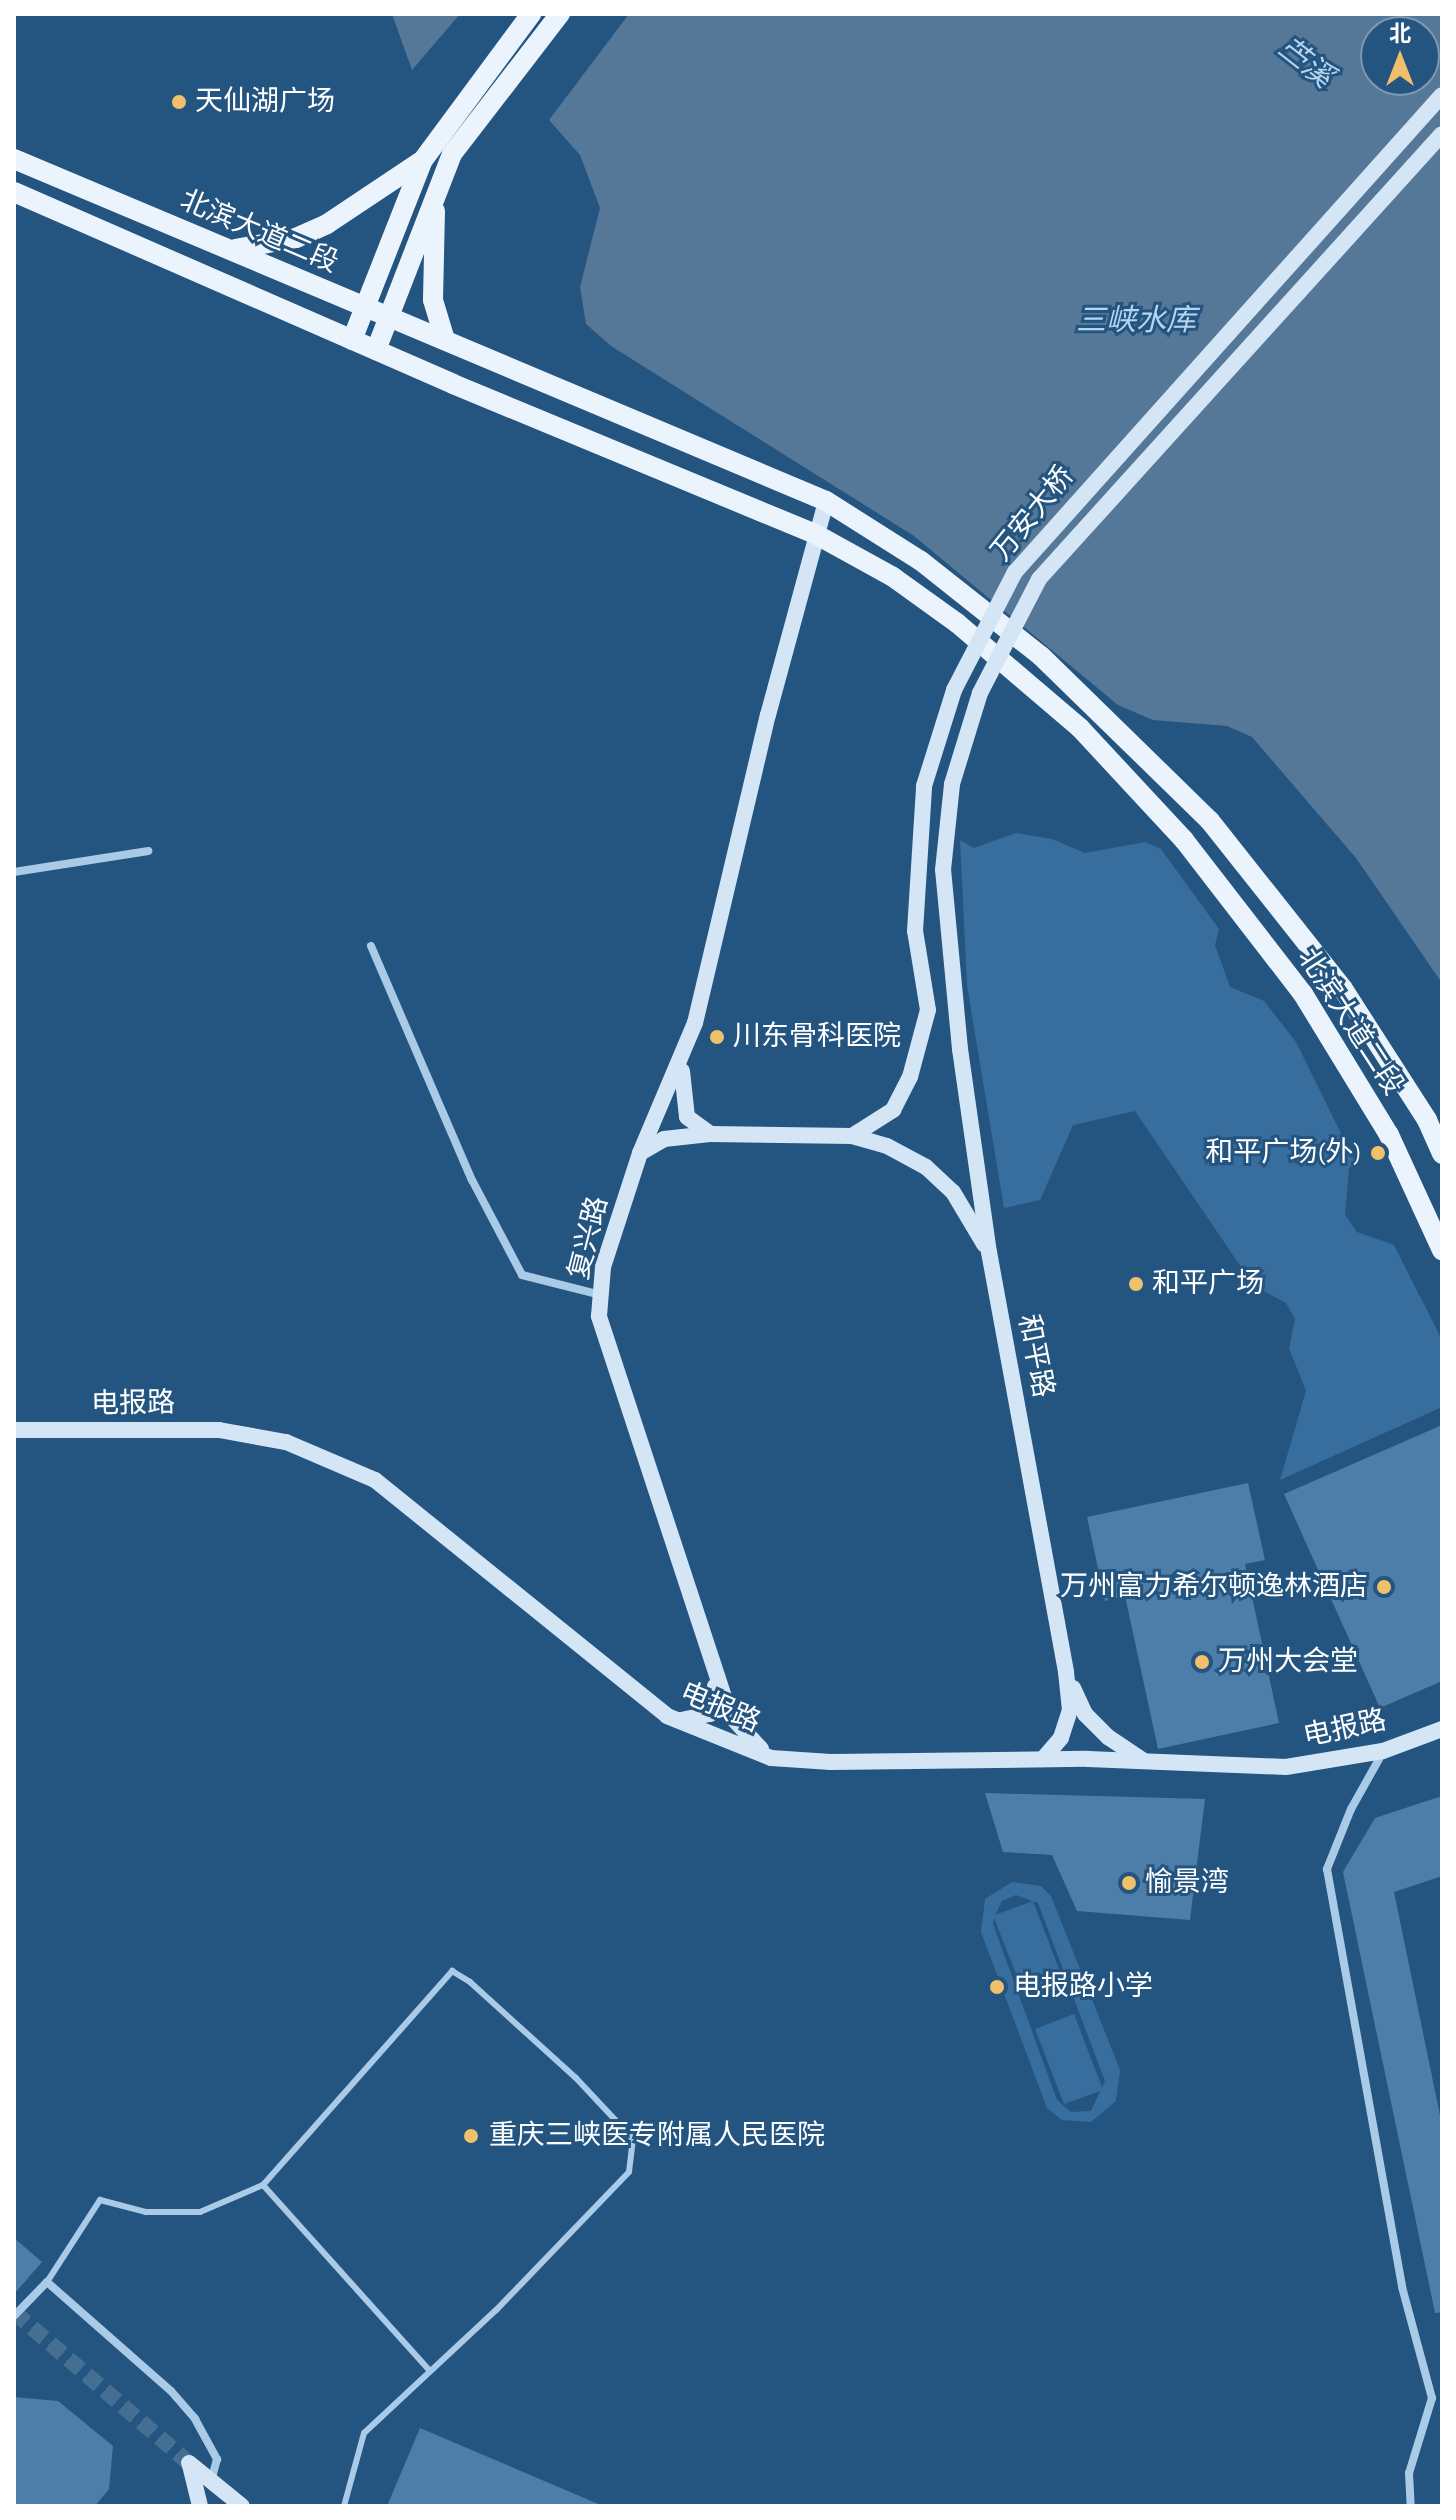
<!DOCTYPE html>
<html>
<head>
<meta charset="utf-8">
<style>
	body { margin:0 }
	#map { position:relative; width:1456px; height:2520px; overflow:hidden; background:#245480; font-family:"Alegreya Sans","Noto Sans SC",sans-serif }
	div>[style] { position:absolute }
	[style*='--x'] { left:calc(var(--x)*1px); top:calc(var(--y)*1px); width:calc(var(--w)*1px); rotate:calc(var(--a)*1deg) }
	.green>* { inset:0; background:#386e9e }
	.water>* { inset:0; background:#567898 }
	.building>* { inset:0; background:#4c7ea9 }
	.secondary-tunnel>* { height:16px; margin-top:-8px; transform-origin:0; background:repeating-linear-gradient(90deg,#456e93 0 16px,transparent 0 24px) }
	.lane>* { height:6px; margin:-3px; padding:0 3px; transform-origin:3px; border-radius:3px; background:#aacbe7 }
	.street>* { height:8px; margin:-4px; padding:0 4px; transform-origin:4px; border-radius:4px; background:#aacbe7 }
	.secondary>* { height:16px; margin:-8px; padding:0 8px; transform-origin:8px; border-radius:8px; background:#d4e5f6 }
	.primary>* { height:20px; margin:-10px; padding:0 10px; transform-origin:10px; border-radius:10px; background:#ebf4fd }
	.secondary-bridge>* { height:16px; margin:-8px; padding:0 8px; transform-origin:8px; border-radius:8px; background:#d4e5f6 }
	.dots>* { width:22px; height:22px; translate:-50% -50%; box-sizing:border-box; border:4px solid #245480; border-radius:50% }
	span { translate:-50% -50%; white-space:nowrap; text-align:center; line-height:1.15; -webkit-text-stroke:6px #245480; paint-order:stroke }
	.poi-label { font-size:28px; color:#fff }
	.left { translate:0 -50%; text-align:left }
	.right { translate:-100% -50%; text-align:right }
	.street-label { font-size:28px; color:#fff }
	.water-label { font-size:30px; color:#b5d4ee; font-style:italic }
	.frame { position:absolute; inset:0; border:16px solid #fff; pointer-events:none }
	.north { position:absolute; left:1360px; top:16px; width:80px; height:80px; box-sizing:border-box; background:#245480; border:2px solid #7c98b3; border-radius:50%; rotate:0deg; font-size:22px; font-weight:700; line-height:32px; text-align:center; color:#fff }
	.north::after { content:''; display:block; margin:auto; width:28px; height:36px; background:#f1c06d; clip-path:polygon(50% 0,100% 100%,50% 72%,0 100%) }
</style>
</head>
<body>
<div id="map">
	<div class="green">
		<i style="clip-path:polygon(1016px 833px,1052px 839px,1085px 853px,1145px 842px,1161px 849px,1219px 929px,1215px 945px,1230px 987px,1264px 1001px,1296px 1042px,1355px 1162px,1349px 1168px,1345px 1215px,1357px 1232px,1394px 1245px,1442px 1340px,1442px 1407px,1280px 1480px,1306px 1391px,1289px 1348px,1295px 1319px,1286px 1303px,1254px 1286px,1135px 1111px,1073px 1125px,1040px 1200px,1004px 1208px,967px 985px,960px 840px,974px 848px)"></i>
		<i style="clip-path:polygon(evenodd,1012px 1882px,1041px 1886px,1051px 1896px,1120px 2070px,1116px 2101px,1091px 2122px,1062px 2120px,1047px 2108px,981px 1932px,985px 1899px,1012px 1882px,1016px 1895px,1038px 1903px,1105px 2081px,1091px 2111px,1071px 2112px,1057px 2100px,993px 1924px,994px 1918px,1023px 1992px,1062px 1977px,1033px 1901px,995px 1915px,1002px 1901px,1016px 1895px)"></i>
		<i style="clip-path:polygon(1074px 2014px,1103px 2090px,1064px 2104px,1035px 2029px)"></i>
	</div>
	<div class="water">
		<i style="clip-path:polygon(392px 14px,460px 14px,412px 70px)"></i>
		<i style="clip-path:polygon(evenodd,629px 14px,1442px 14px,1442px 983px,1356px 858px,1252px 737px,1227px 726px,1153px 720px,1118px 705px,914px 536px,611px 346px,586px 324px,580px 287px,600px 208px,580px 155px,549px 120px,629px 14px,1376px 32px,1424px 32px,1424px 80px,1376px 80px,1376px 32px)"></i>
	</div>
	<div class="building">
		<i style="clip-path:polygon(1442px 1425px,1442px 1681px,1380px 1708px,1284px 1494px)"></i>
		<i style="clip-path:polygon(1248px 1483px,1265px 1560px,1245px 1564px,1279px 1723px,1158px 1749px,1125px 1596px,1105px 1601px,1087px 1517px)"></i>
		<i style="clip-path:polygon(985px 1793px,1205px 1799px,1190px 1920px,1077px 1911px,1052px 1855px,1003px 1852px)"></i>
		<i style="clip-path:polygon(1442px 1796px,1442px 1876px,1394px 1892px,1442px 2125px,1442px 2312px,1435px 2313px,1343px 1872px,1375px 1818px)"></i>
		<i style="clip-path:polygon(14px 2238px,42px 2262px,14px 2294px)"></i>
		<i style="clip-path:polygon(14px 2397px,58px 2401px,113px 2446px,109px 2489px,95px 2506px,14px 2506px)"></i>
		<i style="clip-path:polygon(420px 2428px,603px 2506px,387px 2506px)"></i>
	</div>
	<div class="secondary-tunnel">
		<i style="--x:14;--y:2312;--w:231;--a:40.8"></i>
	</div>
	<div class="lane">
		<i style="--x:263;--y:2185;--w:250;--a:48.1"></i>
		<i style="--x:47;--y:2282;--w:98;--a:-57.1"></i>
		<i style="--x:100;--y:2200;--w:48;--a:14.6"></i>
		<i style="--x:146;--y:2212;--w:54;--a:0"></i>
		<i style="--x:200;--y:2212;--w:69;--a:-23.2"></i>
		<i style="--x:263;--y:2185;--w:286;--a:-48.5"></i>
		<i style="--x:452;--y:1971;--w:21;--a:31"></i>
		<i style="--x:470;--y:1982;--w:143;--a:42.2"></i>
		<i style="--x:576;--y:2078;--w:83;--a:46.9"></i>
		<i style="--x:633;--y:2139;--w:33;--a:97"></i>
		<i style="--x:629;--y:2172;--w:192;--a:133.9"></i>
		<i style="--x:496;--y:2310;--w:180;--a:137"></i>
		<i style="--x:364;--y:2433;--w:76;--a:105.3"></i>
	</div>
	<div class="street">
		<i style="--x:14;--y:872;--w:136;--a:-8.9"></i>
		<i style="--x:371;--y:946;--w:255;--a:66.7"></i>
		<i style="--x:472;--y:1180;--w:107;--a:62.2"></i>
		<i style="--x:522;--y:1275;--w:81;--a:14.2"></i>
		<i style="--x:1383;--y:1752;--w:65;--a:119.3"></i>
		<i style="--x:1351;--y:1809;--w:65;--a:111.8"></i>
		<i style="--x:1327;--y:1869;--w:425;--a:79.8"></i>
		<i style="--x:1402;--y:2287;--w:115;--a:74.9"></i>
		<i style="--x:1432;--y:2398;--w:78;--a:107"></i>
		<i style="--x:1409;--y:2473;--w:33;--a:87"></i>
		<i style="--x:14;--y:2316;--w:47;--a:-45.9"></i>
		<i style="--x:47;--y:2282;--w:165;--a:41.3"></i>
		<i style="--x:171;--y:2391;--w:37;--a:49"></i>
		<i style="--x:195;--y:2419;--w:46;--a:61.2"></i>
		<i style="--x:217;--y:2459;--w:23;--a:105"></i>
	</div>
	<div class="secondary">
		<i style="--x:960;--y:1049;--w:205;--a:81.9"></i>
		<i style="--x:989;--y:1252;--w:427;--a:79.6"></i>
		<i style="--x:1066;--y:1672;--w:38;--a:84"></i>
		<i style="--x:1070;--y:1710;--w:29;--a:108"></i>
		<i style="--x:1061;--y:1738;--w:28;--a:131"></i>
		<i style="--x:682;--y:1071;--w:46;--a:83.8"></i>
		<i style="--x:687;--y:1117;--w:29;--a:36"></i>
		<i style="--x:852;--y:1136;--w:49;--a:-32.4"></i>
		<i style="--x:893;--y:1110;--w:37;--a:-63"></i>
		<i style="--x:640;--y:1153;--w:28;--a:-30"></i>
		<i style="--x:664;--y:1139;--w:46;--a:-6.2"></i>
		<i style="--x:710;--y:1134;--w:142;--a:0.8"></i>
		<i style="--x:852;--y:1136;--w:36;--a:16"></i>
		<i style="--x:887;--y:1146;--w:44;--a:28.3"></i>
		<i style="--x:926;--y:1167;--w:37;--a:43"></i>
		<i style="--x:953;--y:1192;--w:61;--a:59.2"></i>
		<i style="--x:14;--y:1430;--w:205;--a:0"></i>
		<i style="--x:219;--y:1430;--w:68;--a:10.2"></i>
		<i style="--x:286;--y:1442;--w:97;--a:23.1"></i>
		<i style="--x:375;--y:1480;--w:375;--a:38.9"></i>
		<i style="--x:667;--y:1716;--w:112;--a:22"></i>
		<i style="--x:771;--y:1758;--w:60;--a:3.8"></i>
		<i style="--x:831;--y:1762;--w:257;--a:-0.7"></i>
		<i style="--x:1088;--y:1759;--w:198;--a:2.3"></i>
		<i style="--x:1286;--y:1767;--w:98;--a:-9.4"></i>
		<i style="--x:1383;--y:1751;--w:63;--a:-20.4"></i>
		<i style="--x:1073;--y:1688;--w:29;--a:65"></i>
		<i style="--x:1085;--y:1714;--w:33;--a:45"></i>
		<i style="--x:1108;--y:1737;--w:43;--a:33.7"></i>
		<i style="--x:681;--y:1720;--w:30;--a:-12"></i>
		<i style="--x:710;--y:1714;--w:13;--a:-58"></i>
		<i style="--x:717;--y:1703;--w:17;--a:-97"></i>
		<i style="--x:761;--y:1749;--w:46;--a:-132.4"></i>
		<i style="--x:730;--y:1715;--w:420;--a:-108.2"></i>
		<i style="--x:599;--y:1316;--w:49;--a:-85.3"></i>
		<i style="--x:603;--y:1267;--w:120;--a:-72"></i>
		<i style="--x:640;--y:1153;--w:141;--a:-67.1"></i>
		<i style="--x:695;--y:1023;--w:317;--a:-76.7"></i>
		<i style="--x:768;--y:715;--w:222;--a:-74.8"></i>
		<i style="--x:189;--y:2463;--w:68;--a:39.1"></i>
		<i style="--x:190;--y:2465;--w:42;--a:76.3"></i>
	</div>
	<div class="primary">
		<i style="--x:14;--y:159;--w:881;--a:22.84"></i>
		<i style="--x:826;--y:501;--w:112;--a:32.3"></i>
		<i style="--x:921;--y:561;--w:153;--a:38.4"></i>
		<i style="--x:1041;--y:656;--w:236;--a:44.3"></i>
		<i style="--x:1210;--y:821;--w:214;--a:51.6"></i>
		<i style="--x:1343;--y:989;--w:156;--a:57.3"></i>
		<i style="--x:1427;--y:1120;--w:37;--a:66"></i>
		<i style="--x:14;--y:192;--w:479;--a:23.6"></i>
		<i style="--x:453;--y:384;--w:394;--a:22.5"></i>
		<i style="--x:817;--y:535;--w:87;--a:28.9"></i>
		<i style="--x:893;--y:577;--w:79;--a:35.7"></i>
		<i style="--x:957;--y:623;--w:162;--a:40.5"></i>
		<i style="--x:1080;--y:728;--w:153;--a:47.1"></i>
		<i style="--x:1184;--y:840;--w:195;--a:52.3"></i>
		<i style="--x:1303;--y:994;--w:165;--a:58.6"></i>
		<i style="--x:1389;--y:1135;--w:127;--a:65.3"></i>
		<i style="--x:435;--y:211;--w:89;--a:91.3"></i>
		<i style="--x:433;--y:300;--w:42;--a:73.3"></i>
		<i style="--x:235;--y:249;--w:62;--a:-10.2"></i>
		<i style="--x:296;--y:238;--w:34;--a:-24"></i>
		<i style="--x:327;--y:224;--w:112;--a:-33.7"></i>
		<i style="--x:352;--y:340;--w:193;--a:-68.5"></i>
		<i style="--x:423;--y:160;--w:182;--a:-53.5"></i>
		<i style="--x:376;--y:350;--w:210;--a:-68.8"></i>
		<i style="--x:452;--y:154;--w:177;--a:-52.4"></i>
	</div>
	<div class="secondary-bridge">
		<i style="--x:960;--y:1049;--w:180;--a:-95.4"></i>
		<i style="--x:943;--y:870;--w:86;--a:-84"></i>
		<i style="--x:952;--y:784;--w:95;--a:-72.9"></i>
		<i style="--x:980;--y:693;--w:128;--a:-62.6"></i>
		<i style="--x:1039;--y:579;--w:600;--a:-47.84"></i>
		<i style="--x:910;--y:1077;--w:69;--a:-75"></i>
		<i style="--x:928;--y:1010;--w:80;--a:-99.3"></i>
		<i style="--x:915;--y:931;--w:145;--a:-86.4"></i>
		<i style="--x:924;--y:786;--w:101;--a:-72.6"></i>
		<i style="--x:954;--y:690;--w:133;--a:-62.7"></i>
		<i style="--x:1015;--y:572;--w:640;--a:-48.17"></i>
	</div>
	<div class="dots">
		<i style="left:179px;top:102px;background:#f1c06d"></i>
		<i style="left:717px;top:1037px;background:#f1c06d"></i>
		<i style="left:1378px;top:1153px;background:#f1c06d"></i>
		<i style="left:1136px;top:1284px;background:#f1c06d"></i>
		<i style="left:1384px;top:1587px;background:#f1c06d"></i>
		<i style="left:1202px;top:1662px;background:#f1c06d"></i>
		<i style="left:1129px;top:1883px;background:#f1c06d"></i>
		<i style="left:997px;top:1987px;background:#f1c06d"></i>
		<i style="left:471px;top:2136px;background:#f1c06d"></i>
	</div>
	<div class="poi-label">
		<span class="left" style="left:195px;top:102px">天仙湖广场</span>
		<span class="left" style="left:733px;top:1037px">川东骨科医院</span>
		<span class="right" style="left:1362px;top:1153px">和平广场(外)</span>
		<span class="left" style="left:1152px;top:1284px">和平广场</span>
		<span class="right" style="left:1368px;top:1587px">万州富力希尔顿逸林酒店</span>
		<span class="left" style="left:1218px;top:1662px">万州大会堂</span>
		<span class="left" style="left:1145px;top:1883px">愉景湾</span>
		<span class="left" style="left:1013px;top:1987px">电报路小学</span>
		<span class="left" style="left:489px;top:2136px">重庆三峡医专附属人民医院</span>
	</div>
	<div class="street-label">
		<span style="left:259px;top:232px;rotate:23deg">北滨大道二段</span>
		<span style="left:1033px;top:514px;rotate:-51deg">万安大桥</span>
		<span style="left:1350px;top:1022px;rotate:57deg">北滨大道二段</span>
		<span style="left:589px;top:1238px;rotate:-76deg">复兴路</span>
		<span style="left:1035px;top:1356px;rotate:79deg">和平路</span>
		<span style="left:133px;top:1404px;rotate:-1deg">电报路</span>
		<span style="left:720px;top:1708px;rotate:23deg">电报路</span>
		<span style="left:1345px;top:1729px;rotate:-12deg">电报路</span>
	</div>
	<div class="water-label">
		<span style="left:1305px;top:63px;rotate:38deg">苎溪</span>
		<span style="left:1136px;top:321px">三峡水库</span>
	</div>
	<div class="frame"></div>
	<div class="north">北</div>
</div>
</body>
</html>
